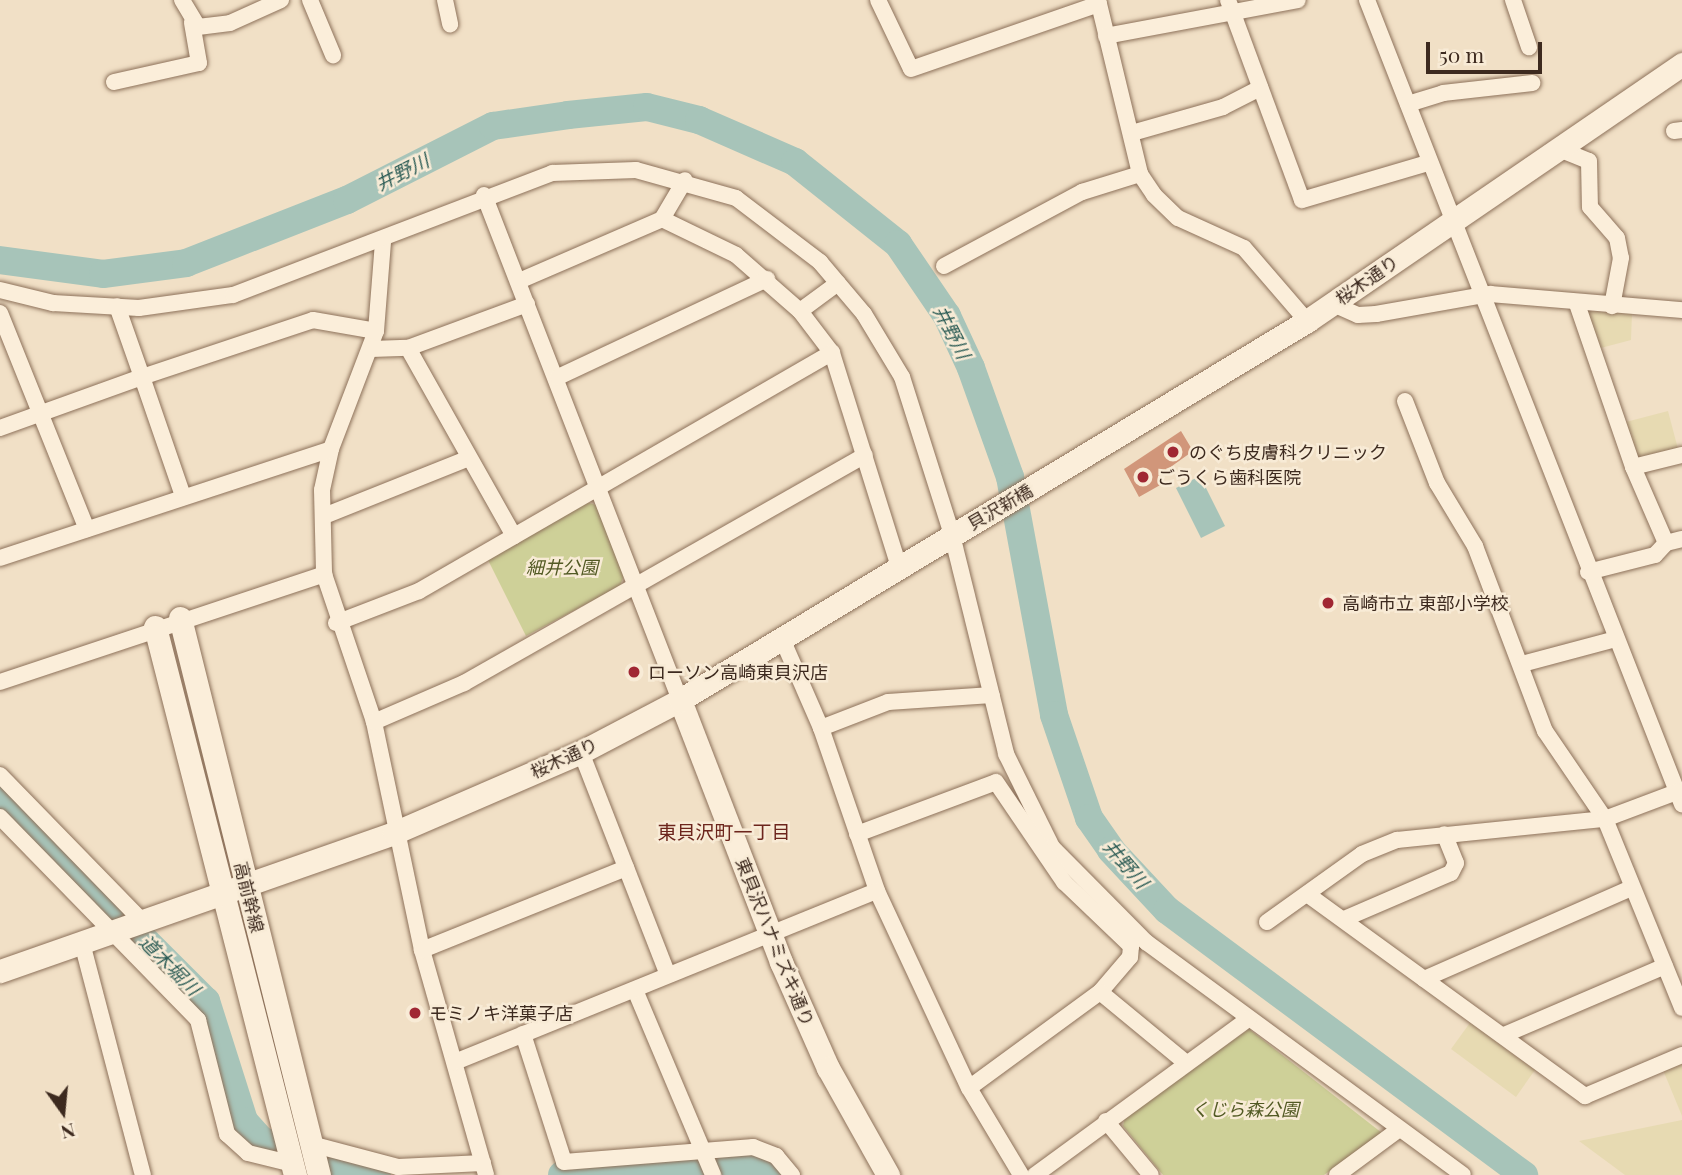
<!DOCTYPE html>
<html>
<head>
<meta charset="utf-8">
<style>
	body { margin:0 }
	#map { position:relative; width:1682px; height:1175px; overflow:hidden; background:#f1e0c6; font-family:"Playfair Display","Noto Sans JP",serif }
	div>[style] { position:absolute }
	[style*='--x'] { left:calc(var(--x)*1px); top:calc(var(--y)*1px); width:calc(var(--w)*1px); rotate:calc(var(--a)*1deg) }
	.farmland>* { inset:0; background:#e7dab2 }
	.green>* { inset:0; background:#ced098 }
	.water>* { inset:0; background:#a7c4b9 }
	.river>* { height:28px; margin:-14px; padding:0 14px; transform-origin:14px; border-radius:14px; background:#a7c4b9 }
	.building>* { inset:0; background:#d1967a }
	.roads { filter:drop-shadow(0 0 2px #8d715a) drop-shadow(0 0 2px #8d715a) }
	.street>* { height:16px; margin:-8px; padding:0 8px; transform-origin:8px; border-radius:8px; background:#fbeeda }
	.secondary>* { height:23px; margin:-11.5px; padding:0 11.5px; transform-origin:11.5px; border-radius:11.5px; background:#fbeeda }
	.dots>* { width:19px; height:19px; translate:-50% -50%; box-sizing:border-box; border:4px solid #f8ebd6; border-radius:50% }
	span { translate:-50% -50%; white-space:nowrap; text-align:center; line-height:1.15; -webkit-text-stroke:5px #f8ebd6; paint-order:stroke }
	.street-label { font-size:18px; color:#3d2a1f }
	.poi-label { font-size:18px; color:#3d2a1f }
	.left { translate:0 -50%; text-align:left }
	.park-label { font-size:18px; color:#525a24; font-style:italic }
	.water-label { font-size:19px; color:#2d5d56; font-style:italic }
	.neighbourhood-label { font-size:19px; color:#6c251c }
	.north { position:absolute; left:28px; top:1077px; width:70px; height:70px; -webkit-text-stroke:5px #f8ebd6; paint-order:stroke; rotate:165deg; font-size:19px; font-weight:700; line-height:28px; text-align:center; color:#3d2a1f }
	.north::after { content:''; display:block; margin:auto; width:24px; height:32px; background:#3d2a1f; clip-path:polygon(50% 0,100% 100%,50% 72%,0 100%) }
	.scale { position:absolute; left:1426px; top:42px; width:116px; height:32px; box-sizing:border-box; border:4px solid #3d2a1f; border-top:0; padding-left:9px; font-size:21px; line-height:24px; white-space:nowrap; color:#3d2a1f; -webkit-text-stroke:5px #f8ebd6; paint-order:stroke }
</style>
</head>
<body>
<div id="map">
	<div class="farmland">
		<i style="clip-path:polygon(1588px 311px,1632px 313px,1631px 340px,1597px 349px)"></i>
		<i style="clip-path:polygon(1668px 411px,1678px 449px,1635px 461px,1622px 423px)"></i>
		<i style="clip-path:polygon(1472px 1020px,1537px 1067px,1516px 1097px,1451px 1049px)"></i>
		<i style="clip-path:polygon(1682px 1062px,1682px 1116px,1663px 1070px)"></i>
		<i style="clip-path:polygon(1682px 1120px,1682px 1175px,1625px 1175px,1579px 1141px)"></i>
	</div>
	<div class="green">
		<i style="clip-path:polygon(586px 502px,596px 505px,624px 575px,620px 586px,526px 636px,487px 558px)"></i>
		<i style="clip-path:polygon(1249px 1029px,1382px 1133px,1324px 1175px,1163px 1175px,1123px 1126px,1125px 1117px)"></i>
	</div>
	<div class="water">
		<i style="clip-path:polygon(1200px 476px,1225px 526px,1201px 538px,1176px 488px)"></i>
	</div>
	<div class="river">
		<i style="--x:0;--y:260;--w:104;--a:7.7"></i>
		<i style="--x:103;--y:274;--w:84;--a:-7.5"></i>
		<i style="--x:186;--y:263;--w:173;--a:-21.4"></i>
		<i style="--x:347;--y:200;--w:164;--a:-26.9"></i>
		<i style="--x:493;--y:126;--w:76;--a:-8.3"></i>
		<i style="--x:568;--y:115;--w:79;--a:-5.8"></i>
		<i style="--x:647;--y:107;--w:54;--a:14"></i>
		<i style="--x:699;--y:120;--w:105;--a:23.6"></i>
		<i style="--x:795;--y:162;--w:132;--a:38.5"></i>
		<i style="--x:898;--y:244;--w:87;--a:55.8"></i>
		<i style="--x:947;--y:316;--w:57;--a:65.2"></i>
		<i style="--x:971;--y:368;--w:116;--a:70.3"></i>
		<i style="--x:1010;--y:477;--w:242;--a:79.5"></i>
		<i style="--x:1054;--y:715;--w:109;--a:71.2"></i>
		<i style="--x:1089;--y:818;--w:39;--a:55"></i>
		<i style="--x:1111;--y:850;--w:82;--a:47"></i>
		<i style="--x:1167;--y:910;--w:445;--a:36.6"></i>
		<i style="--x:0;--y:796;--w:291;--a:44.9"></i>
		<i style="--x:206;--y:1001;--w:126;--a:72.4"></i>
		<i style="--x:244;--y:1121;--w:27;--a:48"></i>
		<i style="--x:262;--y:1141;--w:120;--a:16.5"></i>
		<i style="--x:562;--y:1175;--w:196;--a:-3.8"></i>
		<i style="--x:758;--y:1162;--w:24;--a:33"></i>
	</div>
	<div class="building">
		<i style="clip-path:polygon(1181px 431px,1193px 451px,1158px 476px,1162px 484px,1139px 497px,1124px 469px)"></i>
	</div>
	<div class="roads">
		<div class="street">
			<i style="--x:182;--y:0;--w:31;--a:59"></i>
			<i style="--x:198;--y:27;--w:32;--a:-7"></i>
			<i style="--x:230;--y:23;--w:56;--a:-24.3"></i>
			<i style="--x:310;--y:0;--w:60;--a:67.3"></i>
			<i style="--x:445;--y:0;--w:25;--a:78"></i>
			<i style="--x:878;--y:0;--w:76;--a:64.4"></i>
			<i style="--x:911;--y:69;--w:199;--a:-19.1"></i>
			<i style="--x:1098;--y:0;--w:179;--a:76.4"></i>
			<i style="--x:1140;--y:174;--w:25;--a:56"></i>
			<i style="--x:1154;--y:195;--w:33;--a:44"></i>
			<i style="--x:1178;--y:218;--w:72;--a:24.4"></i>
			<i style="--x:1244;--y:248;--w:96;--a:49.2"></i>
			<i style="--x:1228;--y:0;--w:213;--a:69.7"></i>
			<i style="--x:1302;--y:200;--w:131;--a:-16.4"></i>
			<i style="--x:1367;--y:0;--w:864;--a:68.61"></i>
			<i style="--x:1513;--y:0;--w:50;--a:71.2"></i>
			<i style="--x:1106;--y:36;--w:195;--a:-10.6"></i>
			<i style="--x:114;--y:82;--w:87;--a:-12.6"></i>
			<i style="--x:199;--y:63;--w:41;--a:-99.9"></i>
			<i style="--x:1408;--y:104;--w:37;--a:-17"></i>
			<i style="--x:1443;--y:93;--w:90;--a:-6.4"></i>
			<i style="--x:1674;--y:131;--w:8;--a:-7"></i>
			<i style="--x:1132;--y:133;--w:95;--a:-15.9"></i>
			<i style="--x:1223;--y:107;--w:42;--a:-27.2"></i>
			<i style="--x:1559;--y:149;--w:32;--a:22"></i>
			<i style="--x:1589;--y:161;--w:46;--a:88.8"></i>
			<i style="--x:1590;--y:207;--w:41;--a:48.9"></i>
			<i style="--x:1617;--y:238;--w:20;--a:79"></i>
			<i style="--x:1621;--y:258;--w:49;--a:100.6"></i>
			<i style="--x:484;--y:195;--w:542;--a:68.79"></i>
			<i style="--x:662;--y:219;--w:45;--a:-59.5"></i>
			<i style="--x:383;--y:242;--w:89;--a:94.5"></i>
			<i style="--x:376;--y:331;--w:126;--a:110.9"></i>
			<i style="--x:331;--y:449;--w:42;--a:102.4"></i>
			<i style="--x:322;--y:490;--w:84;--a:88.6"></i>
			<i style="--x:324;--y:574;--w:156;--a:71.3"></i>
			<i style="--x:374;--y:722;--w:233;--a:78.1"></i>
			<i style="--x:422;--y:950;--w:234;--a:74.1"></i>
			<i style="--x:944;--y:266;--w:157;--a:-28.2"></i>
			<i style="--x:1082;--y:192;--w:61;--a:-17.2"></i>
			<i style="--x:519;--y:281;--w:156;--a:-23.4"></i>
			<i style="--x:662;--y:219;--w:82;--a:25.9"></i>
			<i style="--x:736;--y:255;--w:85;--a:41.2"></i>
			<i style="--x:800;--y:311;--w:53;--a:52.7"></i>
			<i style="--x:832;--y:353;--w:227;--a:72.6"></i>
			<i style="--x:0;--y:290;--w:55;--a:13.8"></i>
			<i style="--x:53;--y:303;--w:86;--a:3.3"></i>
			<i style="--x:139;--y:308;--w:95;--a:-7.9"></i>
			<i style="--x:233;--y:295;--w:342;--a:-20.9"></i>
			<i style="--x:552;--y:173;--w:84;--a:-2"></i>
			<i style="--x:636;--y:170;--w:104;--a:15.6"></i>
			<i style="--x:736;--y:198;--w:106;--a:37.3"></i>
			<i style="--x:820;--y:262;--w:68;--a:49.8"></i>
			<i style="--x:864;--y:314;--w:74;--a:58.9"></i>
			<i style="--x:902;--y:377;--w:166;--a:72.4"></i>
			<i style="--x:952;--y:535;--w:226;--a:76.1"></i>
			<i style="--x:1006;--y:754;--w:104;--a:63.7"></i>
			<i style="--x:1052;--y:847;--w:134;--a:45.3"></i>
			<i style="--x:1146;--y:942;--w:393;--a:36.3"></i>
			<i style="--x:1333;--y:304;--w:27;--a:24"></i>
			<i style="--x:1358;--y:315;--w:18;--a:-3"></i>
			<i style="--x:1376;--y:314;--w:116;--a:-10"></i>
			<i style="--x:1490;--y:294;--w:193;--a:4.8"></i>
			<i style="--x:1577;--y:304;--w:172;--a:71"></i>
			<i style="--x:800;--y:311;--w:47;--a:-36.4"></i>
			<i style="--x:0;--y:313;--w:233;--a:68.1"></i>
			<i style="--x:408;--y:348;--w:216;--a:60.6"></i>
			<i style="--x:371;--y:349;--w:37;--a:-2"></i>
			<i style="--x:408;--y:348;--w:127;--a:-20.3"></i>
			<i style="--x:558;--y:377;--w:231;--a:-25.1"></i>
			<i style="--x:1405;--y:401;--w:88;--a:68.7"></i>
			<i style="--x:1437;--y:483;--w:74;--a:58.9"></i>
			<i style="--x:1475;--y:546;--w:198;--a:69.3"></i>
			<i style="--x:1545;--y:731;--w:107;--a:55.7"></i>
			<i style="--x:1605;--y:819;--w:204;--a:67.8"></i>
			<i style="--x:0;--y:428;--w:151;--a:-19.8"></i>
			<i style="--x:142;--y:377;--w:75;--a:-109.4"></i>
			<i style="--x:183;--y:496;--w:126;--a:-109"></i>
			<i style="--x:142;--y:377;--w:180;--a:-18.4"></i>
			<i style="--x:313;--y:320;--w:64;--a:9.9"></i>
			<i style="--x:324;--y:516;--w:156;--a:-21.8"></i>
			<i style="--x:1666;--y:543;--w:83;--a:-113.5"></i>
			<i style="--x:1633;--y:467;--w:50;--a:-13.8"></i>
			<i style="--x:0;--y:558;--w:348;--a:-18.2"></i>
			<i style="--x:1588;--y:572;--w:69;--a:-14.2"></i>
			<i style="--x:1655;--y:555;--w:16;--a:-47"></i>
			<i style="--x:1666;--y:543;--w:16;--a:-14"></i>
			<i style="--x:336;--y:623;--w:89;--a:-21.1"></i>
			<i style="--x:419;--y:591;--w:477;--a:-30"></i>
			<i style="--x:783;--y:641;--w:95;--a:66.4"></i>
			<i style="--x:821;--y:728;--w:172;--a:71"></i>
			<i style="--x:877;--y:891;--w:217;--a:65"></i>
			<i style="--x:969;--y:1088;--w:101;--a:59.1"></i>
			<i style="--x:1522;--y:664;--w:97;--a:-14.9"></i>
			<i style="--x:0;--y:682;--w:342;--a:-18.4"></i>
			<i style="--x:374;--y:722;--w:98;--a:-23.4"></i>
			<i style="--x:464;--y:683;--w:461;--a:-29.6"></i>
			<i style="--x:821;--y:728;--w:72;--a:-21.2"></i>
			<i style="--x:888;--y:702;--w:104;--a:-3.9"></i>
			<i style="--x:581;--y:752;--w:239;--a:68.7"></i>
			<i style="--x:0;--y:775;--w:206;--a:45.8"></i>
			<i style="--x:0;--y:817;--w:284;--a:45.7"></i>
			<i style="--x:198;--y:1020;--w:118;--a:75.7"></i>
			<i style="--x:227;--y:1134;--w:28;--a:42"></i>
			<i style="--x:248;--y:1153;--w:46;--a:13.7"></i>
			<i style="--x:857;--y:834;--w:148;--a:-20.5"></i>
			<i style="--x:996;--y:782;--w:121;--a:55.8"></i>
			<i style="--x:1064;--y:882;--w:93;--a:43.7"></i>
			<i style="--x:1131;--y:946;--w:11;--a:95"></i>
			<i style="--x:1130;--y:957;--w:46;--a:130.6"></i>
			<i style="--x:1100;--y:992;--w:162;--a:143.8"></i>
			<i style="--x:1307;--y:894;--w:344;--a:36"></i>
			<i style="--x:1585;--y:1096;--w:105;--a:-22.9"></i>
			<i style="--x:1344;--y:919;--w:116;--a:-23.3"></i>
			<i style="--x:1451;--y:873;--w:11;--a:-63"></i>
			<i style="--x:1456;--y:863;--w:31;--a:-112"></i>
			<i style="--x:1267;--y:922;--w:117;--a:-35.6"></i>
			<i style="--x:1362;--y:854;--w:38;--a:-22"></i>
			<i style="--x:1397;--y:840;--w:209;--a:-5.8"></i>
			<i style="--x:1605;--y:819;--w:77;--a:-20.6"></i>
			<i style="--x:82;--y:943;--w:240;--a:75.3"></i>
			<i style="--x:422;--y:950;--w:220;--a:-21.9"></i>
			<i style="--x:1424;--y:979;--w:226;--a:-23.7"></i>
			<i style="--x:635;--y:990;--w:201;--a:67.1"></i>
			<i style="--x:1100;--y:992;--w:112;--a:39.5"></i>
			<i style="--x:523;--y:1034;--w:134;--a:72.2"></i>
			<i style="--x:564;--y:1162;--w:190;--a:-4.5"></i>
			<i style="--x:753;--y:1147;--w:25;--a:21"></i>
			<i style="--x:776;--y:1156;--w:25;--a:50"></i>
			<i style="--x:1504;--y:1035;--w:175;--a:-23.2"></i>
			<i style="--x:455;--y:1062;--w:455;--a:-22.1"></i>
			<i style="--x:1106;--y:1121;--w:70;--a:50.2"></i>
			<i style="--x:311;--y:1144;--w:90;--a:14.8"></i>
			<i style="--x:398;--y:1167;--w:85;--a:-2.7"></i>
			<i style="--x:1035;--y:1175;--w:264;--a:-36.2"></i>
			<i style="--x:1337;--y:1175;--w:76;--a:-36.4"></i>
		</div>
		<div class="secondary">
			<i style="--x:180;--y:618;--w:574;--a:75.99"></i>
			<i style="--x:155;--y:627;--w:566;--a:75.67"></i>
			<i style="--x:680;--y:700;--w:281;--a:68.9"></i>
			<i style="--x:781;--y:962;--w:116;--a:66.1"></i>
			<i style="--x:828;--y:1068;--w:123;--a:60.7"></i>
			<i style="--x:0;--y:971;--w:417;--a:-19.3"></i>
			<i style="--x:394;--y:833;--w:204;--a:-23.4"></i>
			<i style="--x:581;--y:752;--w:112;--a:-27.7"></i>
			<i style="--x:680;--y:700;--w:733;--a:-31.15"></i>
			<i style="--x:1307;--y:321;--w:455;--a:-34.4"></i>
		</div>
	</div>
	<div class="dots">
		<i style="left:1173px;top:452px;background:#a02733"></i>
		<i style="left:1143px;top:477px;background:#a02733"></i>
		<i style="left:1328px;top:603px;background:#a02733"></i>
		<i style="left:634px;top:672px;background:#a02733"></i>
		<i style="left:415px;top:1013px;background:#a02733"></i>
	</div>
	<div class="street-label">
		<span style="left:1367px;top:280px;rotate:-35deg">桜木通り</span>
		<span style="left:1000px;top:507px;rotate:-30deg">貝沢新橋</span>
		<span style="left:564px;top:758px;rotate:-25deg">桜木通り</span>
		<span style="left:249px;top:897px;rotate:76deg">高前幹線</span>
		<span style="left:775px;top:942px;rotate:68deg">東貝沢ハナミズキ通り</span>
	</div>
	<div class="poi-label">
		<span class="left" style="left:1189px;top:452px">のぐち皮膚科クリニック</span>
		<span class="left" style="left:1157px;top:477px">ごうくら歯科医院</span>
		<span class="left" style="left:1342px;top:603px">高崎市立 東部小学校</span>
		<span class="left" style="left:648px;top:672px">ローソン高崎東貝沢店</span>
		<span class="left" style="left:429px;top:1013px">モミノキ洋菓子店</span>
	</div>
	<div class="park-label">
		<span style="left:562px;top:567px">細井公園</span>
		<span style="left:1245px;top:1109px">くじら森公園</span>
	</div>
	<div class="water-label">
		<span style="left:402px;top:172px;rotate:-27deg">井野川</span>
		<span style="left:952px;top:332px;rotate:63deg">井野川</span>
		<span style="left:1126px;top:864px;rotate:49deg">井野川</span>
		<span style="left:170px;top:965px;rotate:45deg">道木堀川</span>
	</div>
	<div class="neighbourhood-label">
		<span style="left:724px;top:832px">東貝沢町一丁目</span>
	</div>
	<div class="north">N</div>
	<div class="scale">50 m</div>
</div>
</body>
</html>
